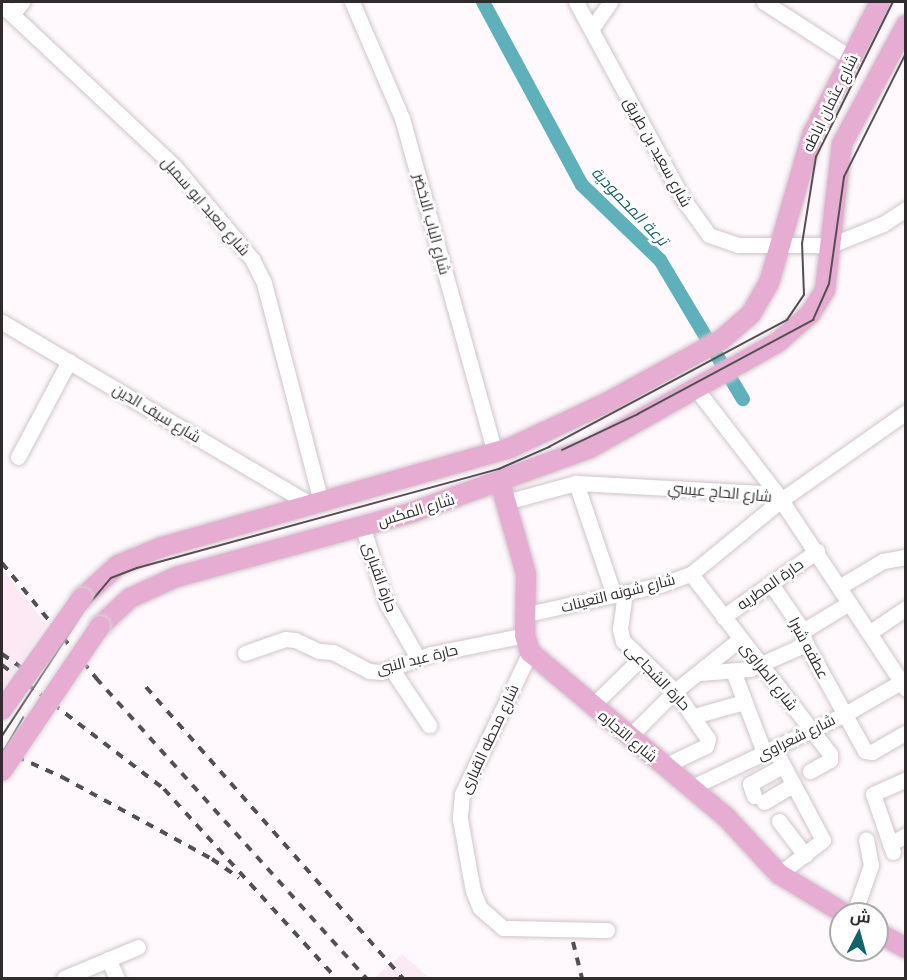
<!DOCTYPE html>
<html>
<head>
<meta charset="utf-8">
<style>
	body { margin:0 }
	#map { position:relative; width:907px; height:980px; overflow:hidden; background:#fff8fc; font-family:"IBM Plex Sans",Cairo,sans-serif }
	div>[style] { position:absolute }
	[style*='--x'] { left:calc(var(--x)*1px); top:calc(var(--y)*1px); width:calc(var(--w)*1px); rotate:calc(var(--a)*1deg) }
	.built>* { inset:0; background:#fce9f4 }
	.canal>* { height:14px; margin:-7px; padding:0 7px; transform-origin:7px; border-radius:7px; background:#5eb0ba }
	.roads { filter:drop-shadow(0 0 2px #cfc5cb) drop-shadow(0 0 2px #cfc5cb) }
	.minor>* { height:15px; margin:-7.5px; padding:0 7.5px; transform-origin:7.5px; border-radius:7.5px; background:#fff }
	.major>* { height:20px; margin:-10px; padding:0 10px; transform-origin:10px; border-radius:10px; background:#e6acd1 }
	.tram>* { height:1.5px; margin:-0.75px; padding:0 0.75px; transform-origin:0.75px; border-radius:0.75px; background:#545052 }
	.rail>* { height:4px; margin-top:-2px; transform-origin:0; background:repeating-linear-gradient(90deg,#545052 0 8px,transparent 0 16px) }
	.bridges { filter:drop-shadow(0 0 2px #d6d5d5) drop-shadow(0 0 2px #d6d5d5) }
	.major-bridge>* { height:20px; margin:-10px; padding:0 10px; transform-origin:10px; border-radius:10px; background:#e6acd1 }
	span { translate:-50% -50%; white-space:nowrap; text-align:center; line-height:1.15; -webkit-text-stroke:5px #fff; paint-order:stroke }
	.street-label { font-size:15px; color:#302c2e }
	.water-label { font-size:16px; color:#1c6067; font-style:italic }
	.frame { position:absolute; inset:0; border:3px solid #302c2e; pointer-events:none }
	.north { position:absolute; left:829px; top:902px; width:60px; height:60px; box-sizing:border-box; background:#fff; border:2px solid #acabab; border-radius:50%; rotate:6deg; font-size:16px; font-weight:700; line-height:24px; text-align:center; color:#302c2e }
	.north::after { content:''; display:block; margin:auto; width:21px; height:27px; background:#14626b; clip-path:polygon(50% 0,100% 100%,50% 72%,0 100%) }
</style>
</head>
<body>
<div id="map">
	<div class="built">
		<i style="clip-path:polygon(2px 569px,46px 624px,2px 688px)"></i>
		<i style="clip-path:polygon(402px 954px,429px 978px,374px 978px)"></i>
	</div>
	<div class="canal">
		<i style="--x:483;--y:2;--w:208;--a:61.6"></i>
		<i style="--x:582;--y:185;--w:108;--a:43.9"></i>
		<i style="--x:660;--y:260;--w:162;--a:59.2"></i>
	</div>
	<div class="roads">
		<div class="minor">
			<i style="--x:352;--y:2;--w:126;--a:66.7"></i>
			<i style="--x:402;--y:118;--w:348;--a:74.5"></i>
			<i style="--x:576;--y:2;--w:224;--a:61.5"></i>
			<i style="--x:683;--y:199;--w:44;--a:54.2"></i>
			<i style="--x:709;--y:235;--w:31;--a:19"></i>
			<i style="--x:738;--y:245;--w:93;--a:0"></i>
			<i style="--x:831;--y:245;--w:56;--a:-22"></i>
			<i style="--x:883;--y:224;--w:27;--a:-33"></i>
			<i style="--x:764;--y:2;--w:103;--a:32.8"></i>
			<i style="--x:2;--y:5;--w:237;--a:43.1"></i>
			<i style="--x:175;--y:167;--w:120;--a:50.1"></i>
			<i style="--x:252;--y:259;--w:27;--a:63"></i>
			<i style="--x:264;--y:283;--w:226;--a:75.4"></i>
			<i style="--x:12;--y:14;--w:16;--a:-50"></i>
			<i style="--x:592;--y:28;--w:32;--a:-55"></i>
			<i style="--x:2;--y:322;--w:359;--a:30.6"></i>
			<i style="--x:697;--y:390;--w:131;--a:52.4"></i>
			<i style="--x:18;--y:457;--w:109;--a:-62"></i>
			<i style="--x:576;--y:483;--w:118;--a:71.3"></i>
			<i style="--x:506;--y:502;--w:73;--a:-15.2"></i>
			<i style="--x:576;--y:483;--w:201;--a:3.1"></i>
			<i style="--x:777;--y:494;--w:234;--a:56.5"></i>
			<i style="--x:362;--y:525;--w:81;--a:72.7"></i>
			<i style="--x:386;--y:602;--w:64;--a:60.3"></i>
			<i style="--x:691;--y:574;--w:227;--a:52.3"></i>
			<i style="--x:830;--y:754;--w:6;--a:90"></i>
			<i style="--x:830;--y:760;--w:23;--a:151"></i>
			<i style="--x:771;--y:584;--w:51;--a:55.4"></i>
			<i style="--x:800;--y:626;--w:19;--a:72"></i>
			<i style="--x:806;--y:644;--w:122;--a:61.1"></i>
			<i style="--x:865;--y:751;--w:7;--a:8"></i>
			<i style="--x:872;--y:752;--w:39;--a:-30"></i>
			<i style="--x:839;--y:587;--w:51;--a:-30.6"></i>
			<i style="--x:883;--y:561;--w:23;--a:-10"></i>
			<i style="--x:625;--y:593;--w:36;--a:98"></i>
			<i style="--x:620;--y:629;--w:12;--a:76"></i>
			<i style="--x:623;--y:641;--w:72;--a:43.9"></i>
			<i style="--x:675;--y:691;--w:58;--a:55.5"></i>
			<i style="--x:708;--y:739;--w:7;--a:106"></i>
			<i style="--x:706;--y:746;--w:47;--a:154.5"></i>
			<i style="--x:527;--y:614;--w:136;--a:-12.3"></i>
			<i style="--x:660;--y:585;--w:33;--a:-20"></i>
			<i style="--x:691;--y:574;--w:117;--a:-39.4"></i>
			<i style="--x:781;--y:500;--w:153;--a:-35.1"></i>
			<i style="--x:723;--y:617;--w:115;--a:-35.1"></i>
			<i style="--x:803;--y:631;--w:54;--a:-31.3"></i>
			<i style="--x:869;--y:633;--w:45;--a:-34"></i>
			<i style="--x:530;--y:652;--w:157;--a:115.6"></i>
			<i style="--x:462;--y:794;--w:25;--a:95"></i>
			<i style="--x:460;--y:819;--w:73;--a:79.8"></i>
			<i style="--x:473;--y:891;--w:18;--a:68"></i>
			<i style="--x:480;--y:908;--w:30;--a:41"></i>
			<i style="--x:503;--y:928;--w:104;--a:1.1"></i>
			<i style="--x:245;--y:653;--w:42;--a:-19.3"></i>
			<i style="--x:285;--y:639;--w:10;--a:6"></i>
			<i style="--x:295;--y:640;--w:26;--a:25"></i>
			<i style="--x:319;--y:651;--w:14;--a:4"></i>
			<i style="--x:333;--y:652;--w:41;--a:27.8"></i>
			<i style="--x:369;--y:671;--w:12;--a:5"></i>
			<i style="--x:381;--y:672;--w:53;--a:-19.8"></i>
			<i style="--x:431;--y:654;--w:96;--a:-11.4"></i>
			<i style="--x:391;--y:668;--w:69;--a:56.3"></i>
			<i style="--x:733;--y:671;--w:87;--a:69.1"></i>
			<i style="--x:700;--y:673;--w:50;--a:-4.6"></i>
			<i style="--x:750;--y:669;--w:61;--a:-24.1"></i>
			<i style="--x:592;--y:706;--w:67;--a:-44.4"></i>
			<i style="--x:694;--y:716;--w:52;--a:-15.6"></i>
			<i style="--x:630;--y:736;--w:64;--a:-45"></i>
			<i style="--x:675;--y:691;--w:83;--a:-38.7"></i>
			<i style="--x:774;--y:748;--w:104;--a:62"></i>
			<i style="--x:823;--y:840;--w:56;--a:142.3"></i>
			<i style="--x:690;--y:788;--w:172;--a:-25.5"></i>
			<i style="--x:845;--y:714;--w:64;--a:-29.7"></i>
			<i style="--x:754;--y:796;--w:13;--a:-108"></i>
			<i style="--x:750;--y:784;--w:37;--a:-29"></i>
			<i style="--x:764;--y:802;--w:33;--a:-31"></i>
			<i style="--x:779;--y:821;--w:43;--a:52.6"></i>
			<i style="--x:890;--y:844;--w:18;--a:-29"></i>
			<i style="--x:893;--y:852;--w:61;--a:-109"></i>
			<i style="--x:873;--y:794;--w:36;--a:-24"></i>
			<i style="--x:854;--y:914;--w:52;--a:-70.9"></i>
			<i style="--x:871;--y:865;--w:26;--a:-101"></i>
			<i style="--x:108;--y:959;--w:21;--a:65"></i>
			<i style="--x:64;--y:978;--w:80;--a:-22.7"></i>
		</div>
		<div class="major">
			<i style="--x:500;--y:482;--w:96;--a:74.2"></i>
			<i style="--x:526;--y:574;--w:61;--a:90.9"></i>
			<i style="--x:525;--y:635;--w:18;--a:74"></i>
			<i style="--x:530;--y:652;--w:256;--a:40.1"></i>
			<i style="--x:726;--y:817;--w:78;--a:47.1"></i>
			<i style="--x:779;--y:874;--w:77;--a:31.2"></i>
			<i style="--x:82;--y:598;--w:49;--a:-42.5"></i>
			<i style="--x:118;--y:565;--w:48;--a:-22.2"></i>
			<i style="--x:162;--y:547;--w:364;--a:-15.9"></i>
			<i style="--x:512;--y:447;--w:108;--a:-25.1"></i>
			<i style="--x:610;--y:401;--w:127;--a:-28.8"></i>
			<i style="--x:721;--y:340;--w:40;--a:-41"></i>
			<i style="--x:751;--y:314;--w:36;--a:-60"></i>
			<i style="--x:769;--y:283;--w:154;--a:-73.8"></i>
			<i style="--x:812;--y:135;--w:149;--a:-62.9"></i>
			<i style="--x:100;--y:626;--w:41;--a:-43"></i>
			<i style="--x:130;--y:598;--w:51;--a:-24.5"></i>
			<i style="--x:176;--y:577;--w:246;--a:-15.3"></i>
			<i style="--x:413;--y:512;--w:188;--a:-19.9"></i>
			<i style="--x:590;--y:448;--w:216;--a:-29.4"></i>
			<i style="--x:778;--y:342;--w:43;--a:-41.2"></i>
			<i style="--x:810;--y:314;--w:28;--a:-58"></i>
			<i style="--x:825;--y:290;--w:147;--a:-83.4"></i>
			<i style="--x:842;--y:144;--w:135;--a:-61.7"></i>
			<i style="--x:877;--y:932;--w:33;--a:29"></i>
		</div>
	</div>
	<div class="tram">
		<i style="--x:562;--y:450;--w:84;--a:-25.3"></i>
		<i style="--x:638;--y:414;--w:199;--a:-28.2"></i>
		<i style="--x:813;--y:320;--w:39;--a:-66"></i>
		<i style="--x:829;--y:284;--w:108;--a:-82"></i>
		<i style="--x:844;--y:177;--w:139;--a:-63.4"></i>
		<i style="--x:2;--y:736;--w:152;--a:-56.8"></i>
		<i style="--x:85;--y:609;--w:40;--a:-50"></i>
		<i style="--x:111;--y:578;--w:28;--a:-21"></i>
		<i style="--x:137;--y:568;--w:375;--a:-15.3"></i>
		<i style="--x:499;--y:469;--w:55;--a:-23.7"></i>
		<i style="--x:549;--y:447;--w:270;--a:-28.1"></i>
		<i style="--x:787;--y:320;--w:30;--a:-56"></i>
		<i style="--x:804;--y:295;--w:51;--a:-92.2"></i>
		<i style="--x:802;--y:244;--w:88;--a:-80.9"></i>
		<i style="--x:816;--y:157;--w:173;--a:-63.6"></i>
		<i style="--x:2;--y:754;--w:42;--a:-59.7"></i>
	</div>
	<div class="rail">
		<i style="--x:2;--y:563;--w:149;--a:50.7"></i>
		<i style="--x:96;--y:678;--w:404;--a:48"></i>
		<i style="--x:2;--y:654;--w:40;--a:34.9"></i>
		<i style="--x:2;--y:665;--w:204;--a:37.4"></i>
		<i style="--x:164;--y:789;--w:256;--a:47.7"></i>
		<i style="--x:146;--y:687;--w:388;--a:48.6"></i>
		<i style="--x:2;--y:750;--w:66;--a:24.2"></i>
		<i style="--x:62;--y:777;--w:171;--a:28.7"></i>
		<i style="--x:212;--y:859;--w:33;--a:35"></i>
		<i style="--x:573;--y:942;--w:37;--a:76"></i>
	</div>
	<div class="bridges">
		<div class="major-bridge">
			<i style="--x:2;--y:710;--w:138;--a:-54.5"></i>
			<i style="--x:2;--y:771;--w:175;--a:-55.9"></i>
		</div>
	</div>
	<div class="street-label">
		<span style="left:830px;top:103px;rotate:-64deg">شارع عثمان اباظه</span>
		<span style="left:658px;top:152px;rotate:61deg">شارع سعيد بن طريق</span>
		<span style="left:206px;top:206px;rotate:49deg">شارع معبد ابو سمبل</span>
		<span style="left:432px;top:224px;rotate:75deg">شارع الباب الاخضر</span>
		<span style="left:157px;top:413px;rotate:31deg">شارع سيف الدين</span>
		<span style="left:720px;top:492px;rotate:5deg">شارع الحاج عيسي</span>
		<span style="left:416px;top:510px;rotate:-17deg">شارع المكس</span>
		<span style="left:380px;top:577px;rotate:70deg">حارة القبارى</span>
		<span style="left:770px;top:584px;rotate:-35deg">حارة المطريه</span>
		<span style="left:618px;top:593px;rotate:-14deg">شارع شونه التعينات</span>
		<span style="left:809px;top:648px;rotate:62deg">عطفه شبرا</span>
		<span style="left:417px;top:659px;rotate:-14deg">حارة عبد النبى</span>
		<span style="left:769px;top:676px;rotate:52deg">شارع الطراوى</span>
		<span style="left:658px;top:677px;rotate:46deg">حارة الشجاعى</span>
		<span style="left:628px;top:736px;rotate:40deg">شارع التجاره</span>
		<span style="left:796px;top:737px;rotate:-26deg">شارع شعراوى</span>
		<span style="left:489px;top:739px;rotate:-65deg">شارع محطه القبارى</span>
	</div>
	<div class="water-label">
		<span style="left:630px;top:206px;rotate:46deg">ترعة المحمودية</span>
	</div>
	<div class="frame"></div>
	<div class="north">ش</div>
</div>
</body>
</html>
